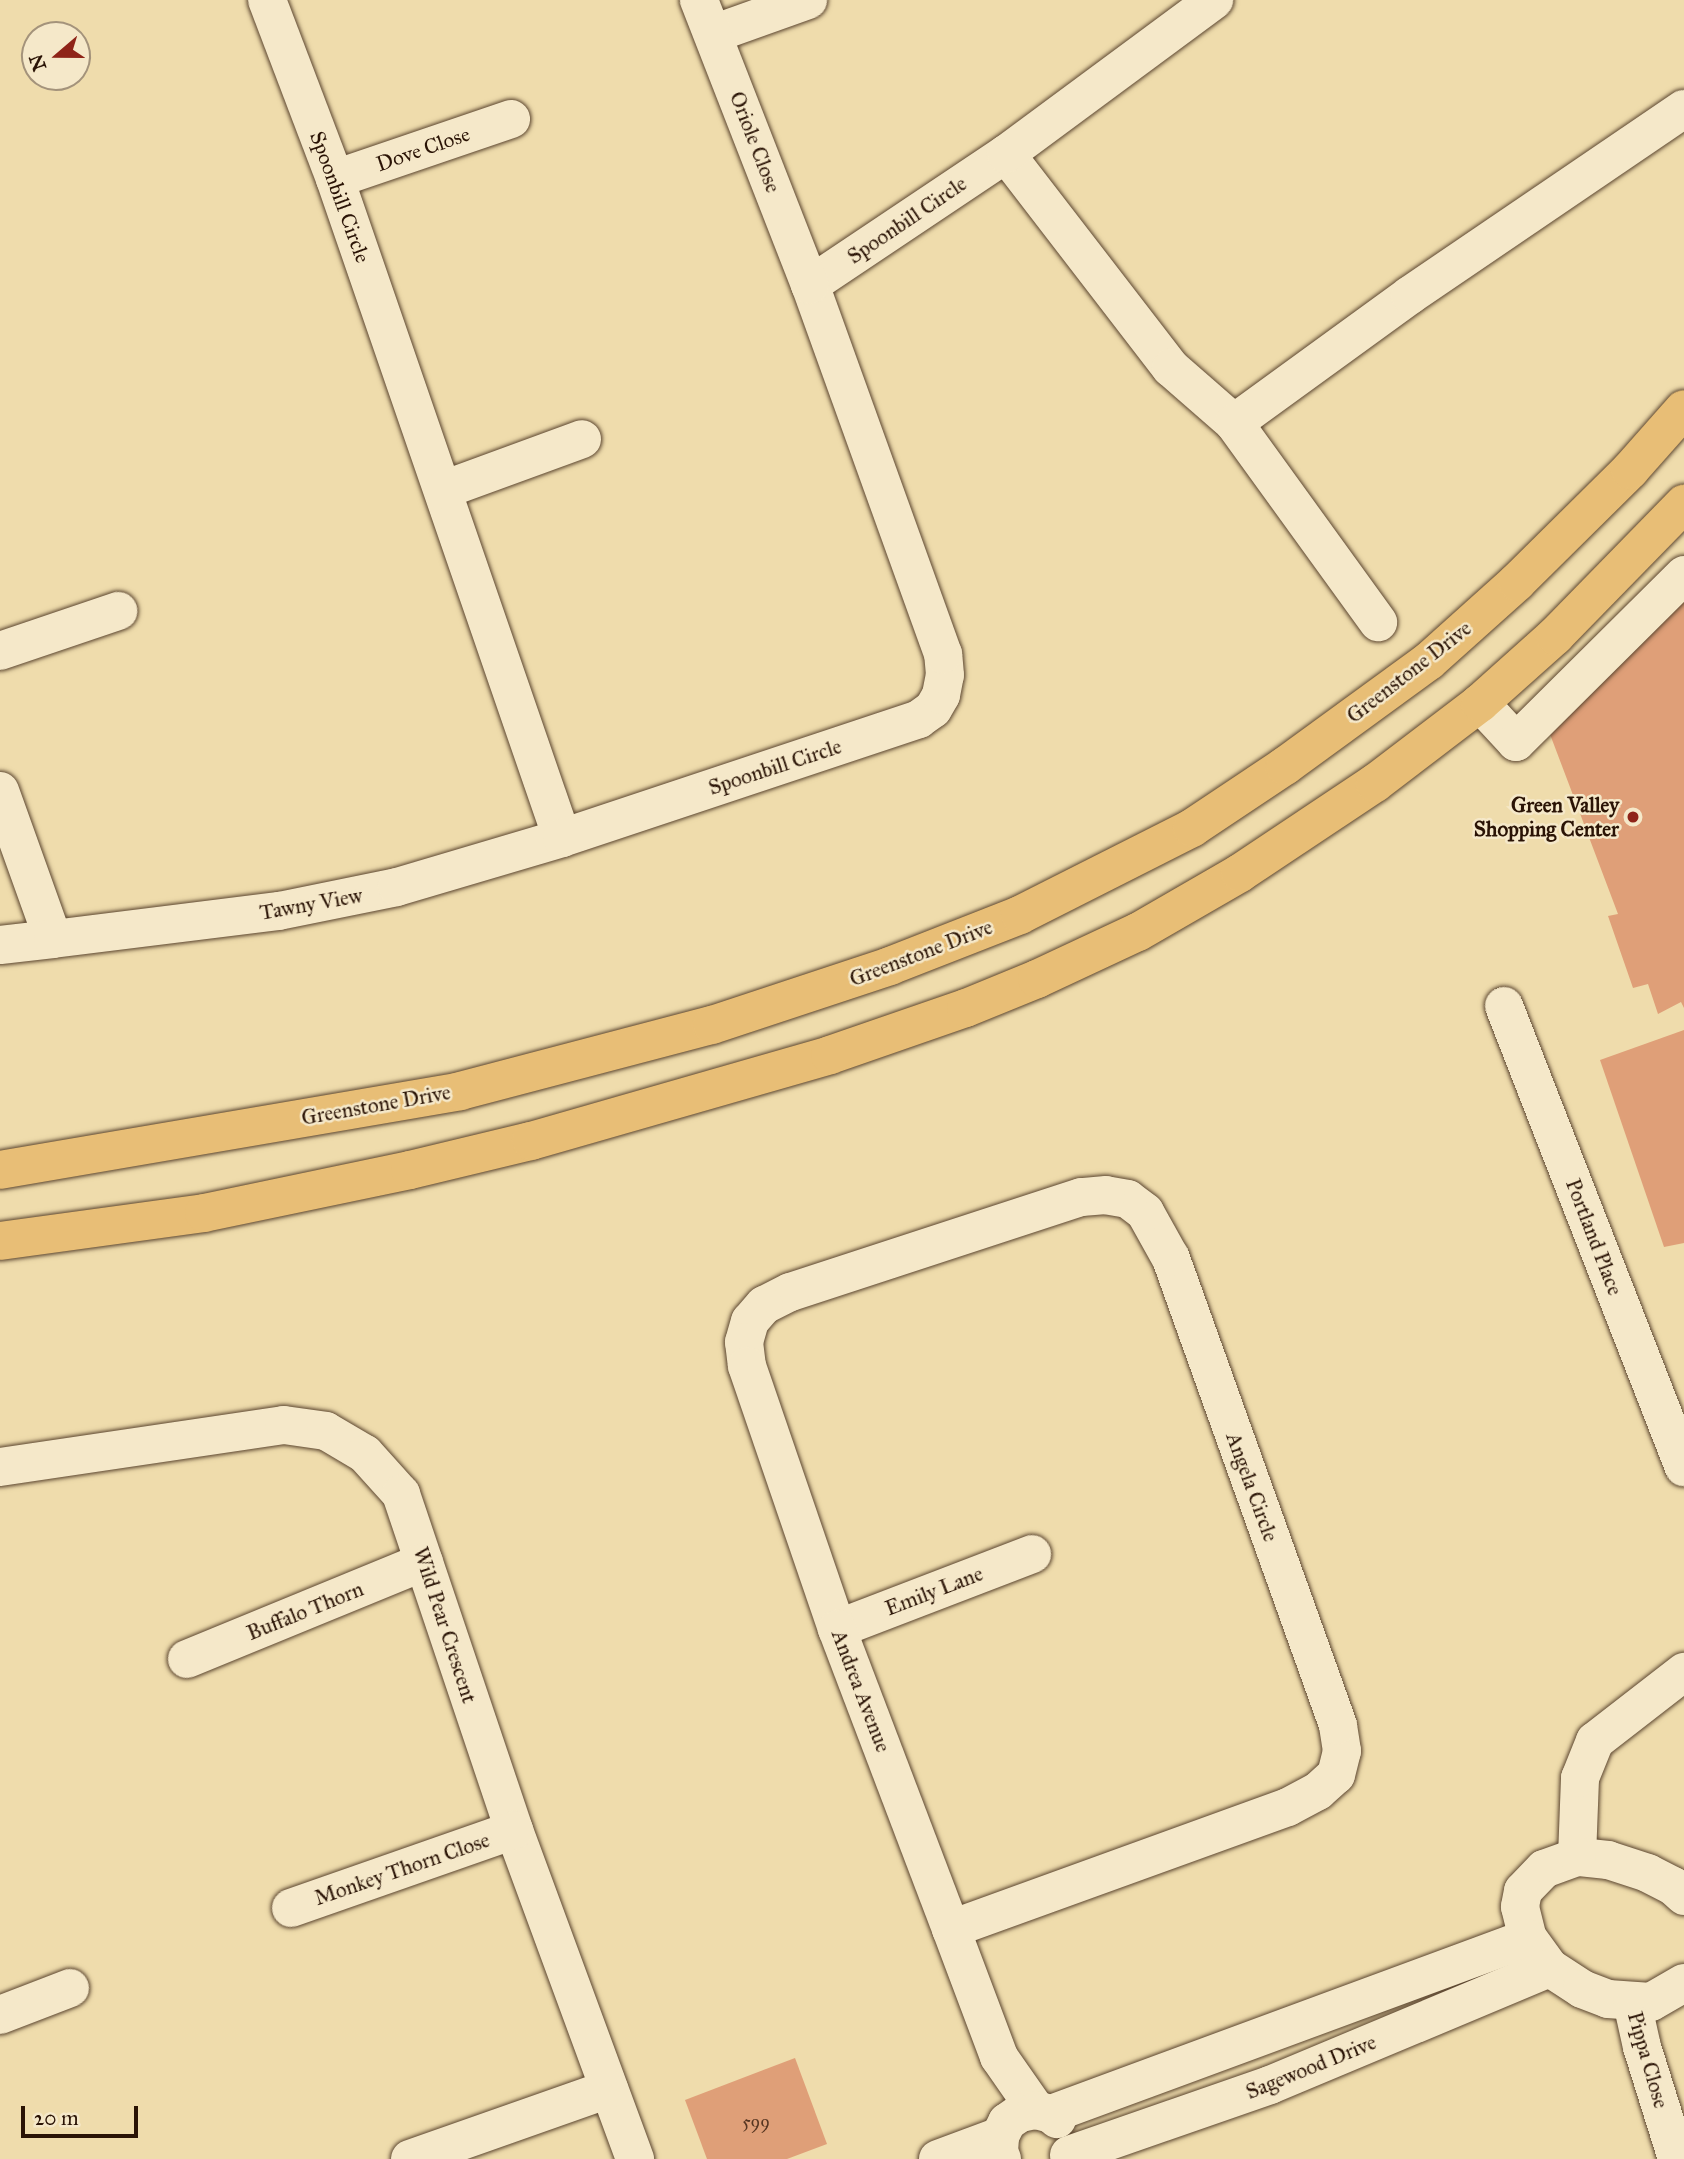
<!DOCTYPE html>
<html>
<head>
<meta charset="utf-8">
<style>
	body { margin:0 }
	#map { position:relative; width:1684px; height:2159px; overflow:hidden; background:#efdcac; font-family:"IM FELL Great Primer",serif }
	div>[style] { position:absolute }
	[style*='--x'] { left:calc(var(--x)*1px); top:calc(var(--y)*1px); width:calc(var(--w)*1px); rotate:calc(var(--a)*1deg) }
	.building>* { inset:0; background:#df9f78 }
	.roads { filter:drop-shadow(0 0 2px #5b452f) drop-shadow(0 0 2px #5b452f) }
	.minor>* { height:38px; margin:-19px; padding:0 19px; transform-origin:19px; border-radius:19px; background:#f5e8c9 }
	.major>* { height:38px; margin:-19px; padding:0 19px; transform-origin:19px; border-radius:19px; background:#e8be76 }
	.dots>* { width:19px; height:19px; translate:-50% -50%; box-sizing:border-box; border:4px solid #f5e8c9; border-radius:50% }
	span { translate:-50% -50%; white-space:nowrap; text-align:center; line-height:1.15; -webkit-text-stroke:5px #f5e8c9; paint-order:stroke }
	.number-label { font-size:18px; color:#573622 }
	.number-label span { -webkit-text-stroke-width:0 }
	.street-label { font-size:21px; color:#2a1305 }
	.poi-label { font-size:21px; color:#2a1305; font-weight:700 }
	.right { translate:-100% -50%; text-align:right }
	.north { position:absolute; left:21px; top:21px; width:70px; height:70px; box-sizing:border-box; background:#f5e8c9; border:2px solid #a4937b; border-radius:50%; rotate:250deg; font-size:19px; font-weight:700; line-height:28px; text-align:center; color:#2a1305 }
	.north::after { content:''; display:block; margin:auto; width:24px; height:32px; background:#8f2418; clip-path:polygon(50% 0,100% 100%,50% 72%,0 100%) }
	.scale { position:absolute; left:21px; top:2106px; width:117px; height:32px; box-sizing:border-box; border:4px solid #2a1305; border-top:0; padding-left:9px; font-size:21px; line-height:24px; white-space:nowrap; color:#2a1305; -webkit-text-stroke:5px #f5e8c9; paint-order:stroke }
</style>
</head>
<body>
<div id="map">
	<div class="building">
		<i style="clip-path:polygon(1684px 587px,1684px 1008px,1681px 1002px,1658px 1014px,1648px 984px,1633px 988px,1608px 916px,1618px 914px,1545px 721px)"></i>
		<i style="clip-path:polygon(1684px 1030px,1684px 1243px,1664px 1247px,1600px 1060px)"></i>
		<i style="clip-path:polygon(795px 2058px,827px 2144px,787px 2159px,707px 2159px,685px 2100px)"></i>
	</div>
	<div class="roads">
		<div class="minor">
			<i style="--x:267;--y:0;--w:191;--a:69.2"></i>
			<i style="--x:335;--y:179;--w:697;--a:70.99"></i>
			<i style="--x:713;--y:34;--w:101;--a:-19.7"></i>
			<i style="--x:1006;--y:154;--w:270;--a:52.4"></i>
			<i style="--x:1171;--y:368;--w:84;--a:41.1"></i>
			<i style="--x:1234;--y:423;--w:246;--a:54.1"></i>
			<i style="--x:335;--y:179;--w:186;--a:-18.8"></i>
			<i style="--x:810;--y:285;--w:236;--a:-33.8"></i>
			<i style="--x:1006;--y:154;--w:259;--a:-36.5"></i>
			<i style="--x:1234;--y:423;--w:218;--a:-36"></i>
			<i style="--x:1410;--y:295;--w:331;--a:-34.2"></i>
			<i style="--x:443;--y:490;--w:148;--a:-20.1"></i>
			<i style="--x:0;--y:651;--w:125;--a:-18.7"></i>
			<i style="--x:1480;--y:703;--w:53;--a:47.3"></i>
			<i style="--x:1516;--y:742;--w:237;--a:-44.8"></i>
			<i style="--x:0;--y:791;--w:157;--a:70.3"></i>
			<i style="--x:53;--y:939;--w:53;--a:173.5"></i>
			<i style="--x:53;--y:939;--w:228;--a:-7.1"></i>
			<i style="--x:279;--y:911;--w:120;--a:-11.5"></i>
			<i style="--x:397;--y:887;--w:172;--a:-16.5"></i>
			<i style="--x:562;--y:838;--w:376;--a:-18.4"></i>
			<i style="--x:919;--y:719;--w:17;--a:-36"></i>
			<i style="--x:933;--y:709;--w:16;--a:-60"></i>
			<i style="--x:941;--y:695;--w:20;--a:-79"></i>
			<i style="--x:945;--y:675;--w:21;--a:-95"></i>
			<i style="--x:943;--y:654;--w:392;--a:-109.8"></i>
			<i style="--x:810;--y:285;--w:306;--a:-111.3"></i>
			<i style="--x:1504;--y:1006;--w:495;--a:68.7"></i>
			<i style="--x:0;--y:1467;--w:287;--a:-8.4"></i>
			<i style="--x:284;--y:1425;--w:42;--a:8.1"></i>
			<i style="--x:326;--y:1431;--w:45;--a:30.5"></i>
			<i style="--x:365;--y:1454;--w:54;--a:48"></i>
			<i style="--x:401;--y:1494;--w:354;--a:71.4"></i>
			<i style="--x:514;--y:1830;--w:351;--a:69.8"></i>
			<i style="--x:837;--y:1629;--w:209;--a:-21"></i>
			<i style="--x:187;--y:1659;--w:256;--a:-22.3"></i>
			<i style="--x:1577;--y:1857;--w:79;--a:-87.8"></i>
			<i style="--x:1580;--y:1778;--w:40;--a:-68"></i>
			<i style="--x:1595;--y:1741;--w:113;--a:-37.8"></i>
			<i style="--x:1684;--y:1896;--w:15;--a:-138"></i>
			<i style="--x:1673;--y:1886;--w:28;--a:-153"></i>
			<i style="--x:1648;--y:1873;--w:42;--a:-162"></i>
			<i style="--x:1608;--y:1860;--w:31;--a:-174"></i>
			<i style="--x:1577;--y:1857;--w:35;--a:160"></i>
			<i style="--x:1544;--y:1869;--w:30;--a:134"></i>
			<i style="--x:1523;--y:1891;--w:16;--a:101"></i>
			<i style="--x:1520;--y:1907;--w:32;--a:76"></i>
			<i style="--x:1528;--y:1938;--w:37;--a:54"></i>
			<i style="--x:1550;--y:1968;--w:38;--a:33"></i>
			<i style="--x:1582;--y:1989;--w:28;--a:21"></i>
			<i style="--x:1608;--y:1999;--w:43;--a:4"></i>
			<i style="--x:1651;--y:2002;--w:38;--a:-30"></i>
			<i style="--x:291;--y:1908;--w:236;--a:-19.3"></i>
			<i style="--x:951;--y:1929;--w:358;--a:-19.9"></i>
			<i style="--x:1288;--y:1807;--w:34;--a:-28"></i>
			<i style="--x:1318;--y:1791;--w:24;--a:-42"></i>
			<i style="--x:1336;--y:1775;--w:25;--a:-76"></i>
			<i style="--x:1342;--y:1751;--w:26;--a:-99"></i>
			<i style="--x:1338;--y:1725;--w:497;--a:-109.7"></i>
			<i style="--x:1170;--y:1257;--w:51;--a:-119.1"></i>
			<i style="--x:1145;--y:1212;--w:21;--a:-143"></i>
			<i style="--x:1128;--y:1199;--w:22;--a:-170"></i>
			<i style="--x:1106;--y:1195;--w:25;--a:175"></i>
			<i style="--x:1081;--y:1197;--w:306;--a:161.9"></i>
			<i style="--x:790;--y:1292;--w:29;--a:153"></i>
			<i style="--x:764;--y:1305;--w:21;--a:131"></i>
			<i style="--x:750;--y:1321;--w:22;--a:106"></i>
			<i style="--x:744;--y:1342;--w:24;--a:83"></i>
			<i style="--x:747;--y:1366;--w:278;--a:71.1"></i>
			<i style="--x:837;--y:1629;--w:321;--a:69.2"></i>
			<i style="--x:951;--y:1929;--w:137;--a:69.4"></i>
			<i style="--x:999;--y:2057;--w:65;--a:55.1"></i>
			<i style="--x:1632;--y:2002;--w:46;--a:77.5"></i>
			<i style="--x:1642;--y:2047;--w:117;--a:72.6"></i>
			<i style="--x:0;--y:2015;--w:75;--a:-21.1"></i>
			<i style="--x:1051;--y:2114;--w:508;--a:-20.25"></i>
			<i style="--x:1069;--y:2155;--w:213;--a:-19.2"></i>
			<i style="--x:1270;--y:2085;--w:303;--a:-22.7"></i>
			<i style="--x:410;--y:2159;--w:211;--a:-19.4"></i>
			<i style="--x:938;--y:2159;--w:66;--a:-20.4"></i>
			<i style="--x:1002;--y:2159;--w:8;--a:-113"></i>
			<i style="--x:999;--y:2152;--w:16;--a:-86"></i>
			<i style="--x:1000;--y:2136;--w:16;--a:-63"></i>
			<i style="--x:1007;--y:2122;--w:16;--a:-35"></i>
			<i style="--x:1020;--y:2113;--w:16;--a:-11"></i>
			<i style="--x:1036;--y:2110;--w:16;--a:15"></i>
			<i style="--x:1051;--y:2114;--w:8;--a:40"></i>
		</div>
		<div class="major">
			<i style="--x:0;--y:1170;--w:467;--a:-9.7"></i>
			<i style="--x:460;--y:1091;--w:260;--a:-14.7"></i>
			<i style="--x:712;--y:1025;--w:188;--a:-18.3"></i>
			<i style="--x:890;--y:966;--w:140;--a:-21.4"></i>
			<i style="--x:1020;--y:915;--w:193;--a:-26.8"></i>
			<i style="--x:1192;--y:828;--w:112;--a:-33.7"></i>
			<i style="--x:1285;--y:766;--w:178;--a:-36.1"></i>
			<i style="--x:1429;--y:661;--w:118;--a:-41.9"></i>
			<i style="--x:1517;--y:582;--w:159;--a:-44.7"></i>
			<i style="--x:1630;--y:470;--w:81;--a:-48.5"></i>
			<i style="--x:0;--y:1241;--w:206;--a:-7.8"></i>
			<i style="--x:204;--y:1213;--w:210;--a:-11.8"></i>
			<i style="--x:410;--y:1170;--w:124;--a:-13.5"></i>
			<i style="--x:531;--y:1141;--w:311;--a:-16"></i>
			<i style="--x:830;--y:1055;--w:144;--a:-19.1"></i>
			<i style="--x:966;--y:1008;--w:77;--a:-22.2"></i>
			<i style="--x:1037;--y:979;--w:111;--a:-25"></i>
			<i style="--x:1138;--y:932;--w:118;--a:-30"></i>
			<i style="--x:1240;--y:873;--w:162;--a:-33.7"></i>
			<i style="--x:1375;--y:783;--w:132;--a:-37.3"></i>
			<i style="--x:1480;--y:703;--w:101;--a:-41.8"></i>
			<i style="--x:1555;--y:636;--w:185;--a:-45.7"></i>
		</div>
	</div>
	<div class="dots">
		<i style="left:1633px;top:817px;background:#8f2418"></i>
	</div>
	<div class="number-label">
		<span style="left:756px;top:2122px">599</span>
	</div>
	<div class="street-label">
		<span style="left:755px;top:142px;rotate:69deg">Oriole Close</span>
		<span style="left:423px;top:149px;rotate:-19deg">Dove Close</span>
		<span style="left:340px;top:197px;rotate:70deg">Spoonbill Circle</span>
		<span style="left:907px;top:220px;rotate:-34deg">Spoonbill Circle</span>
		<span style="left:1409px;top:672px;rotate:-38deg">Greenstone Drive</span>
		<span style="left:775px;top:767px;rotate:-18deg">Spoonbill Circle</span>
		<span style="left:311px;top:904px;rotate:-10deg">Tawny View</span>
		<span style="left:921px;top:953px;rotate:-21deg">Greenstone Drive</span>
		<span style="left:376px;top:1105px;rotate:-10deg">Greenstone Drive</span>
		<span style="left:1594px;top:1237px;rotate:69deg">Portland Place</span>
		<span style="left:1252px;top:1487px;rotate:70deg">Angela Circle</span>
		<span style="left:934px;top:1591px;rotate:-21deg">Emily Lane</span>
		<span style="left:305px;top:1611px;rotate:-22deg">Buffalo Thorn</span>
		<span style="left:445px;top:1625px;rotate:72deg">Wild Pear Crescent</span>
		<span style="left:861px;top:1691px;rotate:69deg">Andrea Avenue</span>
		<span style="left:402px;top:1869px;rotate:-19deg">Monkey Thorn Close</span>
		<span style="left:1648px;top:2060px;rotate:74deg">Pippa Close</span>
		<span style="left:1311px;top:2067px;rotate:-22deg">Sagewood Drive</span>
	</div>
	<div class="poi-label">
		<span class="right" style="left:1619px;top:817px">Green Valley<br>Shopping Center</span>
	</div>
	<div class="north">N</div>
	<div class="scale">20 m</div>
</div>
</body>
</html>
